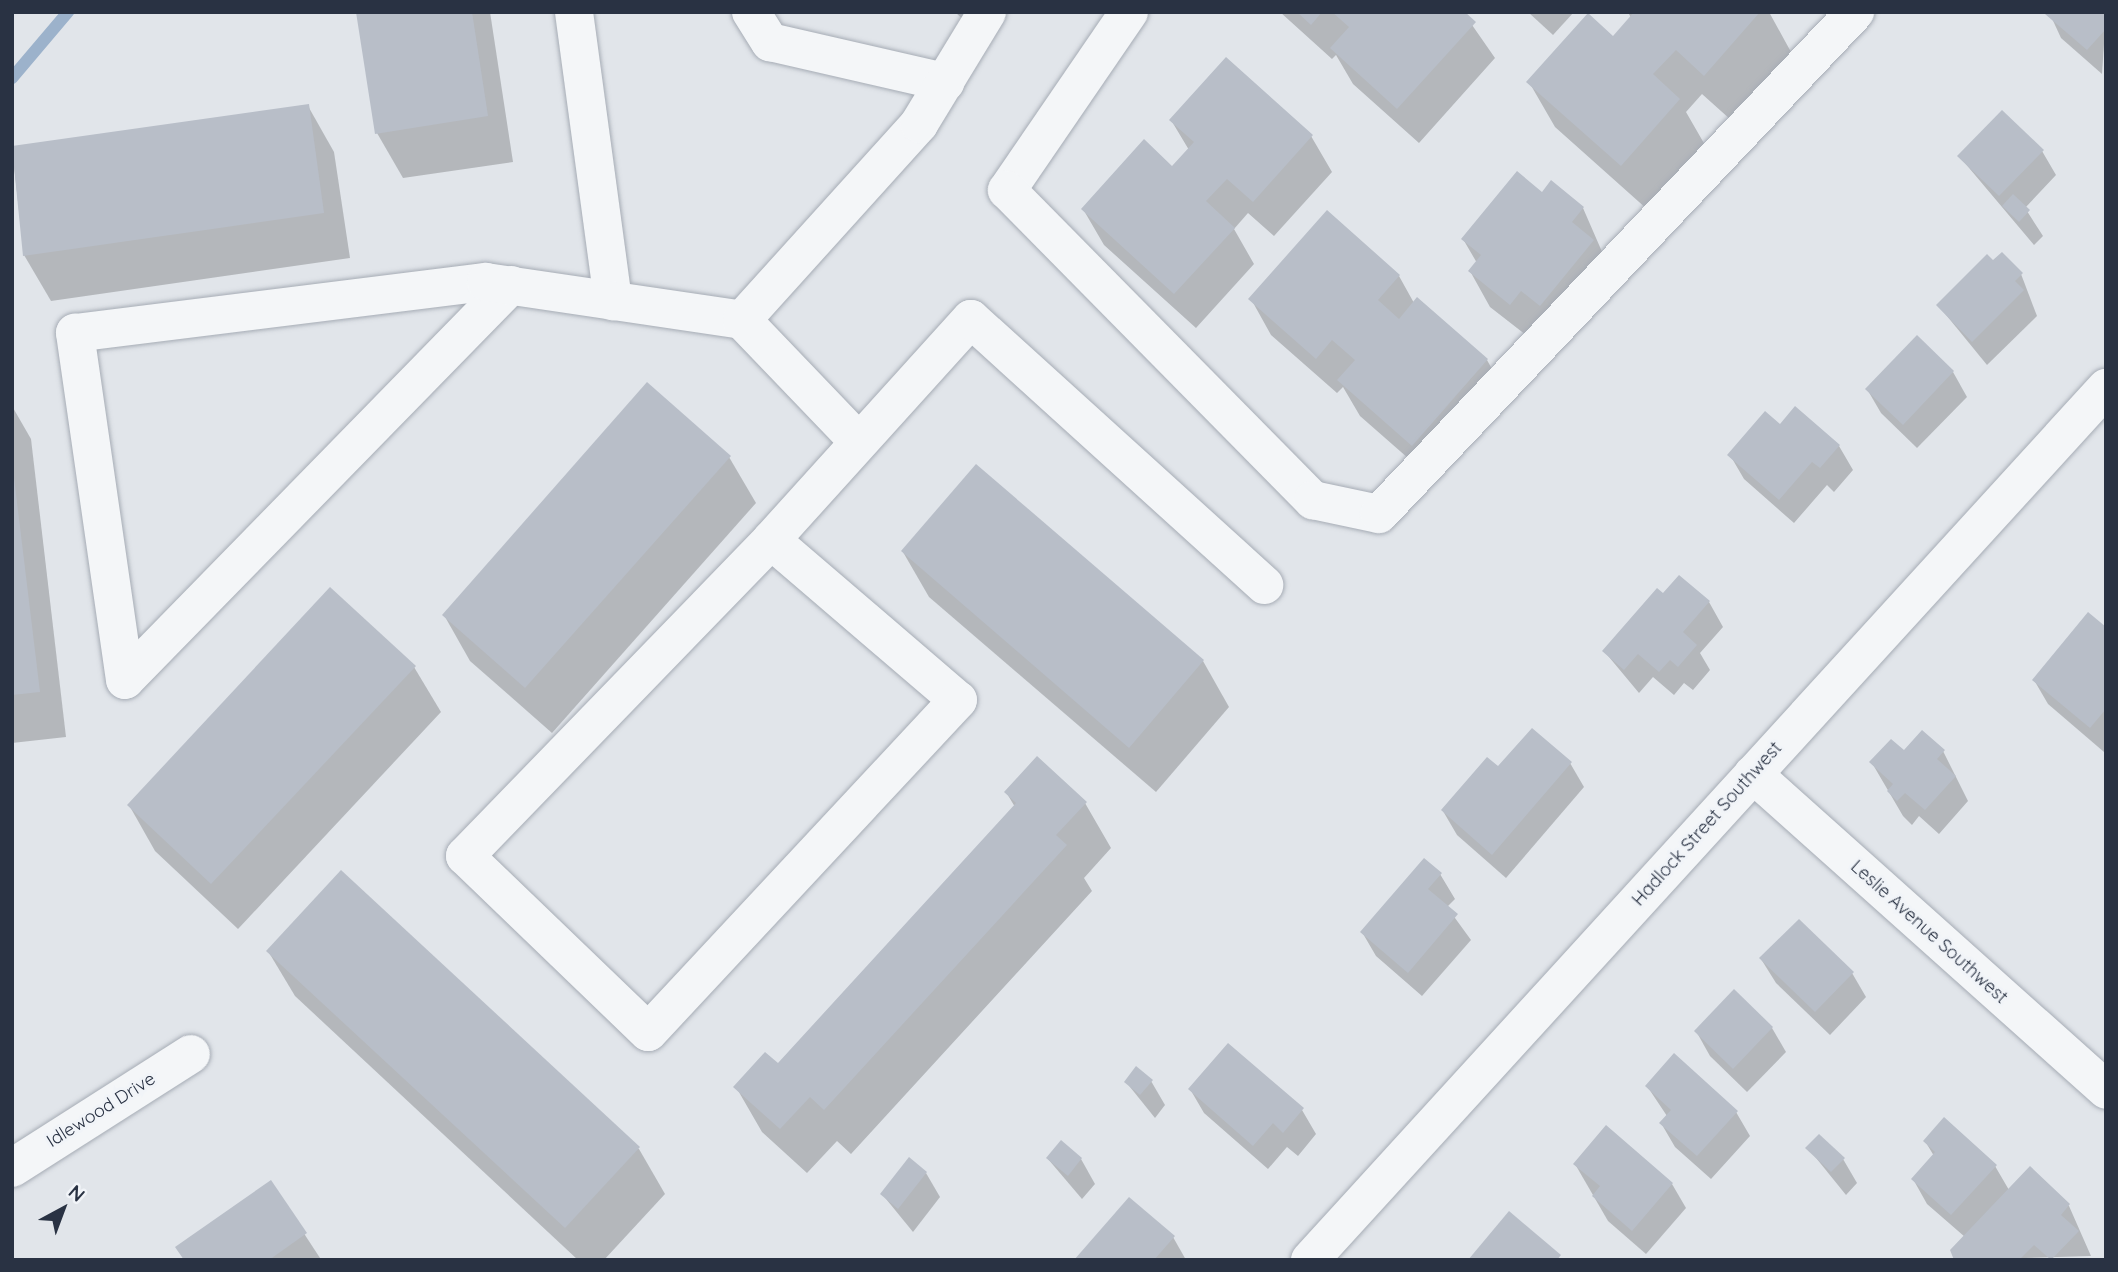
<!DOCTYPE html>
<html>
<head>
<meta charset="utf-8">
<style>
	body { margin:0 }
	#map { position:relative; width:2118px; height:1272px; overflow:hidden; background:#e1e5ea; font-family:Quicksand,sans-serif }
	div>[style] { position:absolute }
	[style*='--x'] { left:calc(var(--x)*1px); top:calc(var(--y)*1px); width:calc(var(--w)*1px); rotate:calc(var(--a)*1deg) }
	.shadow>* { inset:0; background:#0003 }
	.stream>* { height:12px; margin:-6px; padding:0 6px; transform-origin:6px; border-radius:6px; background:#9cb2cb }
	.building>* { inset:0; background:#b8bec8 }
	.roads { filter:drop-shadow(0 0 2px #a6acb5) drop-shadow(0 0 2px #a6acb5) }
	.minor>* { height:38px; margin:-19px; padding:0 19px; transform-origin:19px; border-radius:19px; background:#f4f6f8 }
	span { translate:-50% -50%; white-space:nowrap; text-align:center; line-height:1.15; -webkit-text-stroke:6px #f1f4f8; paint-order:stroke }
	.street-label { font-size:18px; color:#293243 }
	.frame { position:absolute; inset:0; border:14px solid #293243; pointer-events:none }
	.north { position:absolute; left:28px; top:1174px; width:70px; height:70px; -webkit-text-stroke:5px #f1f4f8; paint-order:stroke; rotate:41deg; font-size:19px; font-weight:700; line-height:28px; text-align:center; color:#293243 }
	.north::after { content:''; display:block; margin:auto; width:24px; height:32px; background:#293243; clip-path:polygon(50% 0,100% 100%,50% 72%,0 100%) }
</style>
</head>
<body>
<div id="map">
	<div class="shadow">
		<i style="clip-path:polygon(358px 12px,490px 12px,513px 162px,403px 178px,377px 133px)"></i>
		<i style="clip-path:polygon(955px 12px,977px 12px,967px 23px)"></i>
		<i style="clip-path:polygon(1280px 12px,1463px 12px,1495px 58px,1419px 143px,1353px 84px,1336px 55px,1332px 59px)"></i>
		<i style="clip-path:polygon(1528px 12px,1574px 12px,1553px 35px)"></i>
		<i style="clip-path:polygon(1628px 12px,1769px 12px,1791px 52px,1731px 120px,1702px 94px,1686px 112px,1705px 145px,1648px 210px,1555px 127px,1529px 82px,1614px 38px,1631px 18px)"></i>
		<i style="clip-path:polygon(2049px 12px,2106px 14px,2102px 74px,2061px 38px)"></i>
		<i style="clip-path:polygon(308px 106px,334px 152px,350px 258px,51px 301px,24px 255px,12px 148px)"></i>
		<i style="clip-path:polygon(1171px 120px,1311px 136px,1332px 172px,1274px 236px,1248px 213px,1234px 229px,1254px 264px,1196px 328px,1104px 245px,1083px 209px,1172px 168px,1189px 150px)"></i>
		<i style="clip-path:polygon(2042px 151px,2056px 175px,2025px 208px,2043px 236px,2034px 245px,1959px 156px)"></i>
		<i style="clip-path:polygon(1542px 195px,1583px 208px,1613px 277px,1531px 339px,1490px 307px,1470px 271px,1477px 263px,1463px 239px)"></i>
		<i style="clip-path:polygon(1993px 263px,2021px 274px,2037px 316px,1987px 365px,1938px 305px)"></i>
		<i style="clip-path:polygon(1399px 276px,1414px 303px,1487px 360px,1507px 396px,1433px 480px,1360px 416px,1343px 387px,1337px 393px,1271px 335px,1251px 299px)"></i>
		<i style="clip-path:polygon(1953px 372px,1967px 397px,1917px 448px,1881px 413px,1867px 389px)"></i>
		<i style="clip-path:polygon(12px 406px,31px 439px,66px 737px,12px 743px)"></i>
		<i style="clip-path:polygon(1780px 426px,1839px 446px,1853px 470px,1834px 492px,1827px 485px,1794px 523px,1744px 479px,1730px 455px)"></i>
		<i style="clip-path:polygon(729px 457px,756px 503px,552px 733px,470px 661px,444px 615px)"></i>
		<i style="clip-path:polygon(903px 552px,1203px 661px,1229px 707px,1156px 792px,929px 597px)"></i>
		<i style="clip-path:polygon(1680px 577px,1709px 602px,1723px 627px,1700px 653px,1710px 670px,1693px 690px,1684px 683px,1674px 695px,1653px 677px,1639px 693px,1604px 651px)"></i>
		<i style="clip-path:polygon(2106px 629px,2106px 750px,2104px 752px,2048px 704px,2034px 680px)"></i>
		<i style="clip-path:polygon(414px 667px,441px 712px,238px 929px,155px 851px,129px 805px)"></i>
		<i style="clip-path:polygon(1943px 751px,1968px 801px,1939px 834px,1919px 816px,1912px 825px,1903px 816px,1872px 763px,1904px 752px)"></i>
		<i style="clip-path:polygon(1570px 763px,1584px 787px,1506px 878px,1457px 835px,1443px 811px,1498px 769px)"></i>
		<i style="clip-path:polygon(1006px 792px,1085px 803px,1111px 848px,1084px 878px,1092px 891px,851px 1154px,837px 1141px,807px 1173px,762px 1132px,736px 1087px,778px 1066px,1015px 807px)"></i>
		<i style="clip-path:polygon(1440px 874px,1455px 899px,1447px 907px,1471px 940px,1422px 996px,1376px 956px,1362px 932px)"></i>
		<i style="clip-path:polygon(268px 951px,639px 1149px,665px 1194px,604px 1260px,578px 1260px,295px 996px)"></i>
		<i style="clip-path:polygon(1761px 959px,1852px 973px,1866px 997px,1830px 1035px,1776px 983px)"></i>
		<i style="clip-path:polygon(1772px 1028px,1786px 1052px,1747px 1092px,1710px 1056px,1696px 1031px)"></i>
		<i style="clip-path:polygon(1151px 1081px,1165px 1105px,1155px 1118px,1126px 1082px)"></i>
		<i style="clip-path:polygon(1647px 1086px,1736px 1112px,1750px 1136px,1711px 1179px,1675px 1147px,1661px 1123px,1667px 1116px)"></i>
		<i style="clip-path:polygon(1190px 1089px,1302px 1110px,1316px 1134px,1298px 1156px,1287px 1147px,1268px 1169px,1204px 1113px)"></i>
		<i style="clip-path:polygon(1925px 1141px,1995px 1166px,2009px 1190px,2031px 1168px,2069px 1206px,2091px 1256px,1957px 1260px,1965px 1237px,1927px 1204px,1913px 1179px,1934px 1156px)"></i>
		<i style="clip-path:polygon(1808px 1148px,1843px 1159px,1857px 1183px,1846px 1195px)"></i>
		<i style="clip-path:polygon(1048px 1159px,1081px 1159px,1095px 1184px,1082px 1199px)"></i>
		<i style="clip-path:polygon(1575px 1164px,1672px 1184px,1686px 1208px,1646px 1254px,1608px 1221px)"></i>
		<i style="clip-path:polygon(926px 1173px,940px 1197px,913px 1232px,882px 1194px)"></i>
		<i style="clip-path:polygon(271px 1183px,320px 1258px,185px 1260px)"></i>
		<i style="clip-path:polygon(1173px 1237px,1186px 1260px,1077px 1260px)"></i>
	</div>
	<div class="stream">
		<i style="--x:12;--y:78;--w:87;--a:-49.7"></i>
	</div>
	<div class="building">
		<i style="clip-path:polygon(356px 12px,472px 12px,488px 116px,375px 134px)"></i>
		<i style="clip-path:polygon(1297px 12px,1322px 12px,1311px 25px)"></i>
		<i style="clip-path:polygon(1332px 12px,1465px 12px,1476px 22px,1397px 109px,1330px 48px,1349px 27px)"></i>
		<i style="clip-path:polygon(1634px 12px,1760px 12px,1704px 76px,1676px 50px,1653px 74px,1680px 99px,1621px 166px,1526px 82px,1588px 13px,1613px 36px)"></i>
		<i style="clip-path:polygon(2106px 12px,2106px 29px,2087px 50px,2045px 14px)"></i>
		<i style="clip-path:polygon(1226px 57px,1313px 135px,1253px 202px,1227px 179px,1206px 201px,1235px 228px,1174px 294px,1081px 209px,1144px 139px,1172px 166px,1194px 142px,1169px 120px)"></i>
		<i style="clip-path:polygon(309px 104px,324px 213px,23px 256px,12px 146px)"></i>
		<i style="clip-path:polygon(2002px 110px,2044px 150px,1999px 196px,1957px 156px)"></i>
		<i style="clip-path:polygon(1517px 171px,1542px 192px,1551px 180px,1584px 207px,1572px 222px,1594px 240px,1540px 306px,1521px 291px,1510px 305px,1468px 271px,1481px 255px,1461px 239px)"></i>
		<i style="clip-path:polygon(2013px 194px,2030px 210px,2019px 222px,2002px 206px)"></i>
		<i style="clip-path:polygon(1327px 210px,1400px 275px,1378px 300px,1399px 319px,1417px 297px,1488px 359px,1412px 446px,1337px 380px,1355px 360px,1332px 340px,1316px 359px,1248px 299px)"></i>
		<i style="clip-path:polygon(2002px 252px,2023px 273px,2015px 281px,2024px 290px,1972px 342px,1936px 305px,1987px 254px,1993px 260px)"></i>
		<i style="clip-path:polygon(1917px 335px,1954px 371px,1903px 425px,1865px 389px)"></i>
		<i style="clip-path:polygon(647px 382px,731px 456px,525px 688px,442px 615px)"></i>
		<i style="clip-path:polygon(1795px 406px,1840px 445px,1820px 468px,1812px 462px,1779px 500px,1727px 455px,1765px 411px,1780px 424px)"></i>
		<i style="clip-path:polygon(12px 461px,40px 692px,12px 695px)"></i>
		<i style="clip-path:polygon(976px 464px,1204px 660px,1129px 748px,901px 551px)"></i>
		<i style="clip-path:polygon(1679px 575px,1710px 601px,1683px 632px,1697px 645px,1678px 667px,1670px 660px,1659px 672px,1638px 654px,1624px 670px,1602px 651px,1657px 588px,1663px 593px)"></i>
		<i style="clip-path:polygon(330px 587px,416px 666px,211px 884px,127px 805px)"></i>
		<i style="clip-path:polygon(2088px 612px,2106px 627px,2106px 709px,2090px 728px,2032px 680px)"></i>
		<i style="clip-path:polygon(1532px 728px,1572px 762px,1492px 855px,1441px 810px,1487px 757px,1498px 766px)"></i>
		<i style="clip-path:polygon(1922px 730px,1945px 750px,1937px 759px,1956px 776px,1925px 810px,1905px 793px,1897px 801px,1887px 791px,1893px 784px,1869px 762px,1891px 739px,1904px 750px)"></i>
		<i style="clip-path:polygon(1037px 756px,1087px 802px,1056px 835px,1067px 845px,824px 1110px,810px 1097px,780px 1129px,733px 1087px,765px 1052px,778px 1063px,1016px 803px,1004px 792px)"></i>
		<i style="clip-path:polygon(1424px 858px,1442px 873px,1428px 889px,1458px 914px,1408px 973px,1360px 932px)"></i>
		<i style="clip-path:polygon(341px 870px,640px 1147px,565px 1228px,266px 951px)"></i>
		<i style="clip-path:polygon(1799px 919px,1854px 972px,1815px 1012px,1759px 958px)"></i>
		<i style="clip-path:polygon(1734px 989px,1773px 1027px,1733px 1069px,1694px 1031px)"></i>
		<i style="clip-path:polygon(1228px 1043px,1304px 1108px,1283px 1133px,1273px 1123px,1253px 1146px,1188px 1089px)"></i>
		<i style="clip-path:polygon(1674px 1053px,1738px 1111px,1697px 1156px,1659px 1123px,1671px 1110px,1645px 1086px)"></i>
		<i style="clip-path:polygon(1136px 1066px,1153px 1080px,1140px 1095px,1124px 1082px)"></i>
		<i style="clip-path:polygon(1944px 1117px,1997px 1165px,1951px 1215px,1911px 1179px,1935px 1152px,1923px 1141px)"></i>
		<i style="clip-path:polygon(1606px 1125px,1673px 1183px,1632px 1231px,1592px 1196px,1600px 1186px,1573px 1164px)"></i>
		<i style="clip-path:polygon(1819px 1134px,1845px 1158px,1831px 1172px,1805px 1148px)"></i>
		<i style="clip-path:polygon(1061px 1140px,1082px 1158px,1068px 1176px,1046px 1158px)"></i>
		<i style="clip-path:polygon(909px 1157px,927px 1172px,898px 1209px,880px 1194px)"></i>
		<i style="clip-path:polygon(2030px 1166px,2070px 1204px,2061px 1215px,2079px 1231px,2051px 1260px,2034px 1245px,2019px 1260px,1954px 1260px,1950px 1250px)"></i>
		<i style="clip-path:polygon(271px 1180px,307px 1233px,269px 1260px,184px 1260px,175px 1247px)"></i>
		<i style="clip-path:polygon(1129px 1197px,1175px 1236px,1154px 1260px,1074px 1260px)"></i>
		<i style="clip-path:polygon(1509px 1211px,1561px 1255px,1557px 1260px,1468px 1260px)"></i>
	</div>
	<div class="roads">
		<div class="minor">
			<i style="--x:574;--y:12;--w:292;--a:82.3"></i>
			<i style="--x:751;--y:12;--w:36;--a:58"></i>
			<i style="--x:770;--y:42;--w:180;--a:12.9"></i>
			<i style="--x:1129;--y:12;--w:216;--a:124.4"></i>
			<i style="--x:1007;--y:190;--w:436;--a:45.4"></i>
			<i style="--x:1313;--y:500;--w:67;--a:12"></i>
			<i style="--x:1379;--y:514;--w:692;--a:-46.52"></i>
			<i style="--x:511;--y:285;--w:552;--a:134.34"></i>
			<i style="--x:125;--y:680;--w:351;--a:-98.2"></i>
			<i style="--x:75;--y:333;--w:414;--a:-7.1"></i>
			<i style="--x:486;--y:282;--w:259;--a:8.4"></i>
			<i style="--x:742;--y:320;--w:166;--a:46.2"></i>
			<i style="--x:742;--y:320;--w:264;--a:-47.9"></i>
			<i style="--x:919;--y:124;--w:131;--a:-58.7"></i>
			<i style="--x:771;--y:540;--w:246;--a:40.6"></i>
			<i style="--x:958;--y:700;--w:454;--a:133"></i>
			<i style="--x:648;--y:1032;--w:254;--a:-136.1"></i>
			<i style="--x:465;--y:856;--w:440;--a:-45.9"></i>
			<i style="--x:771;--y:540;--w:298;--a:-47.9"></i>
			<i style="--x:971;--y:319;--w:396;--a:42.2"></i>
			<i style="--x:1753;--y:774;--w:474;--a:41.8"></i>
			<i style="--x:12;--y:1168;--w:212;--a:-32.5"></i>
			<i style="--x:1310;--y:1260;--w:1181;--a:-47.61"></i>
		</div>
	</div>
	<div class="street-label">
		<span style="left:1707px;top:824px;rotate:-48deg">Hadlock Street Southwest</span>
		<span style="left:1929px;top:932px;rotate:42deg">Leslie Avenue Southwest</span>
		<span style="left:101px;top:1110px;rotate:-32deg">Idlewood Drive</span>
	</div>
	<div class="frame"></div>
	<div class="north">N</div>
</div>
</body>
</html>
